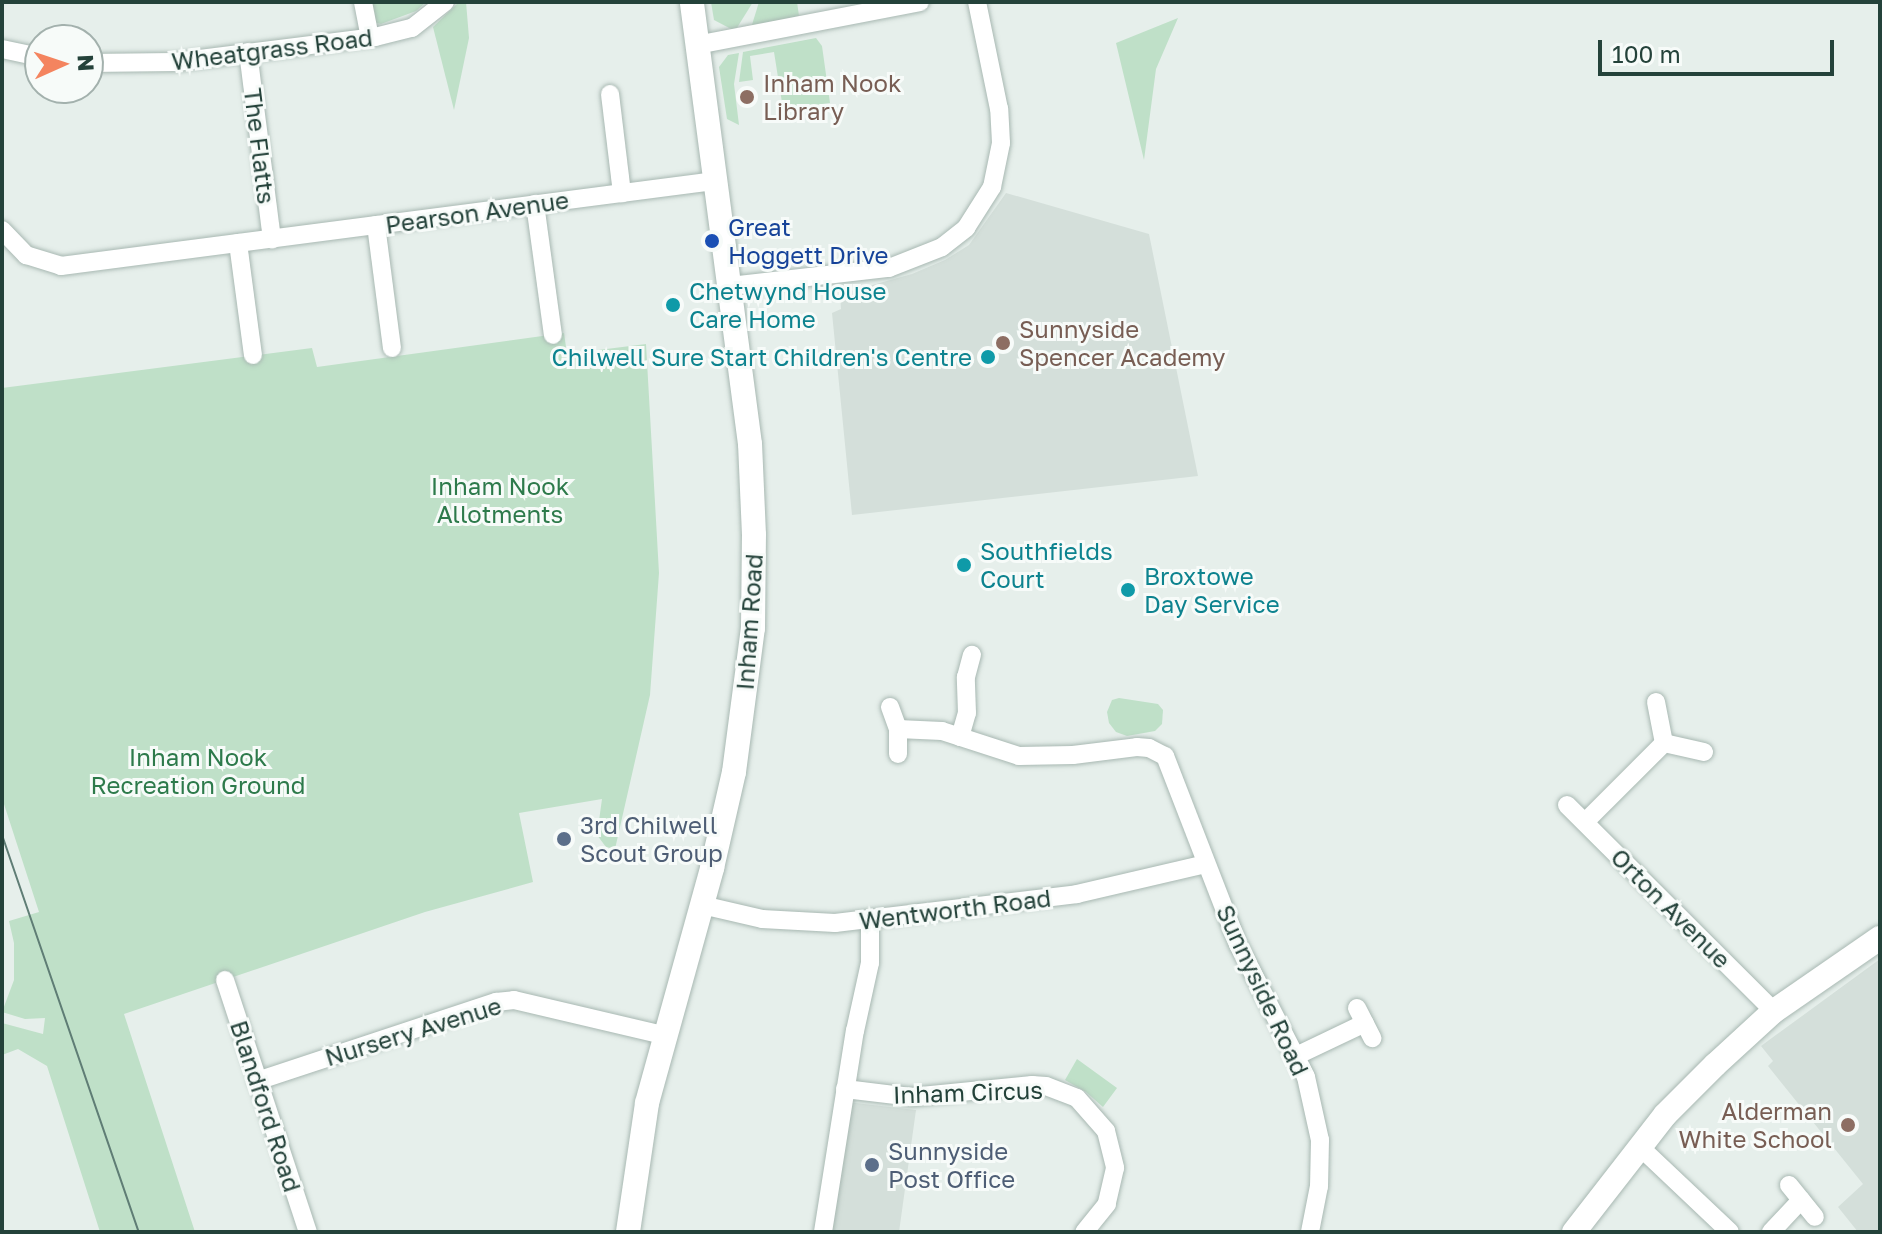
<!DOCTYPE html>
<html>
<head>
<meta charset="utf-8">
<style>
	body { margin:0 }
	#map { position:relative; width:1882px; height:1234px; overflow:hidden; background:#e6efeb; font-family:"Golos Text",sans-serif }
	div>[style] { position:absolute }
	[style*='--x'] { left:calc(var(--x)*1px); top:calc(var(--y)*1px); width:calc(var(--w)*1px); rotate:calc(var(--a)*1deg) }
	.built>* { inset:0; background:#d4dfda }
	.green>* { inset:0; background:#bfe0c8 }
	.roads { filter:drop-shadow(0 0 2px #a8b8b2) drop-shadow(0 0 2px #a8b8b2) }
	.street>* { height:18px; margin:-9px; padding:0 9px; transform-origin:9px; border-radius:9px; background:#fff }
	.secondary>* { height:24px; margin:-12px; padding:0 12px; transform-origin:12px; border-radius:12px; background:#fff }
	.tram>* { height:2px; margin:-1px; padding:0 1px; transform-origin:1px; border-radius:1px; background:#5f7d75 }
	.dots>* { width:22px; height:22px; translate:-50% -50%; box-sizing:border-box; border:4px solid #f7fbf9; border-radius:50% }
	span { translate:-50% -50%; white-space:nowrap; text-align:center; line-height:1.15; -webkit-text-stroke:6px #f7fbf9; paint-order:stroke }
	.street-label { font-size:24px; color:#24423a }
	.education-label { font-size:24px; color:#785e54 }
	.left { translate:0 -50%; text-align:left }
	.right { translate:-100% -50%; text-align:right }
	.transit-label { font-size:24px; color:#164399 }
	.culture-label { font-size:24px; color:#0d838f }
	.park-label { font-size:24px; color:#2d7a4b }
	.service-label { font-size:24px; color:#4e5e75 }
	.frame { position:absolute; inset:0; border:4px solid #24423a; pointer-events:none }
	.north { position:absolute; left:24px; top:24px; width:80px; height:80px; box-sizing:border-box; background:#f7fbf9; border:2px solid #a3b1ad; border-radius:50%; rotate:87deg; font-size:22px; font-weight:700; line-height:32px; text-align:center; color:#24423a }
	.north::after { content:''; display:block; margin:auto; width:28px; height:36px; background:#f4845f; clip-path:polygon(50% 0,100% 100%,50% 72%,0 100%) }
	.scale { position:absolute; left:1598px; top:40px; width:236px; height:36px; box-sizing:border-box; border:4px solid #24423a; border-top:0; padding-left:10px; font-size:24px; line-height:28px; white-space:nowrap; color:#24423a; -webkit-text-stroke:6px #f7fbf9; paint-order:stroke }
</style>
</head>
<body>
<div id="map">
	<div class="built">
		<i style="clip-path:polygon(1006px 193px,1149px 234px,1198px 476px,852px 515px,832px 313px,841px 309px,840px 294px,912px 274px,945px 260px,969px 245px)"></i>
		<i style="clip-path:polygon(1880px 959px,1880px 1232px,1858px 1232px,1838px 1207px,1863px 1184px,1768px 1066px,1773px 1061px,1761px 1046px)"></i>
		<i style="clip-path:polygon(847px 1102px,916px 1110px,899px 1232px,830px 1232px)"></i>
	</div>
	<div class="green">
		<i style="clip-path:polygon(368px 2px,426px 2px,416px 11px,381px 24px,373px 22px)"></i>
		<i style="clip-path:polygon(459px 2px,466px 2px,469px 38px,454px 110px,433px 27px)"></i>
		<i style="clip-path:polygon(711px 2px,753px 2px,735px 31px,714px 20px)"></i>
		<i style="clip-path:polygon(759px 2px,797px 2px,799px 16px,751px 28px)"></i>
		<i style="clip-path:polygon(1178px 18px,1156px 69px,1144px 160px,1116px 43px)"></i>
		<i style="clip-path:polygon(816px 38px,822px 46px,830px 103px,783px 109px,774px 52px,750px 56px,753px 80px,739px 82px,743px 52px)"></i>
		<i style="clip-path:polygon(739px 53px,734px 84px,739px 125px,727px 119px,719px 67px,728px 55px)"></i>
		<i style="clip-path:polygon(564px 333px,567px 354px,646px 344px,659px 573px,650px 695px,615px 849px,606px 847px,597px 835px,602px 799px,519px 813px,533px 882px,425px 912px,124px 1014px,195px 1232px,100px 1232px,47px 1066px,18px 1049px,2px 1055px,2px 1023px,43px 1034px,45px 1018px,25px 1019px,2px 1012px,14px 980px,14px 943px,9px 921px,39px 912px,2px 798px,2px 388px,312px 348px,317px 367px)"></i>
		<i style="clip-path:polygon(1119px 698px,1158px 704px,1163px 710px,1162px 724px,1155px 731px,1127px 736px,1116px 732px,1109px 723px,1107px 712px,1112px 700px)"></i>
		<i style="clip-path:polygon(1077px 1059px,1117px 1088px,1103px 1107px,1086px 1092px,1065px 1080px)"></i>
	</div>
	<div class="roads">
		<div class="street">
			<i style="--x:363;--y:2;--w:36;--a:79"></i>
			<i style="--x:697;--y:45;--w:227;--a:-10.9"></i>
			<i style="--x:2;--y:49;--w:39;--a:12"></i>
			<i style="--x:248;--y:52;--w:189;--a:82.7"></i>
			<i style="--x:88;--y:63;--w:88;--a:-0.7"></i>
			<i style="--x:176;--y:62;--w:201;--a:-7.2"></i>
			<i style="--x:375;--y:37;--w:38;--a:-14"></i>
			<i style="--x:412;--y:28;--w:42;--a:-38.2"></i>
			<i style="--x:610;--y:94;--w:100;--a:83.1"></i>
			<i style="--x:535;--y:204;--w:132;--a:82.2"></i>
			<i style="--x:376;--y:225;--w:124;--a:82.6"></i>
			<i style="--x:2;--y:230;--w:35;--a:46"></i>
			<i style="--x:26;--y:255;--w:37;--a:17"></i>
			<i style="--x:61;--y:266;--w:660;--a:-7.41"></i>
			<i style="--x:238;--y:243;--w:113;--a:82.4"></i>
			<i style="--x:730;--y:286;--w:160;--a:-6.5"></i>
			<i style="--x:889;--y:268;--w:57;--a:-21.6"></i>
			<i style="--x:942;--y:247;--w:31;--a:-38"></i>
			<i style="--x:966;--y:228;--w:49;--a:-57.6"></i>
			<i style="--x:992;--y:187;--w:45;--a:-78.4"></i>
			<i style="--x:1001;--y:143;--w:34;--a:-93"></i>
			<i style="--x:999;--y:109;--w:109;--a:-101.6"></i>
			<i style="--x:1656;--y:702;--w:42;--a:79"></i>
			<i style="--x:890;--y:707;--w:23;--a:70"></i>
			<i style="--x:898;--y:729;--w:25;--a:90"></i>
			<i style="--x:898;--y:729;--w:44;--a:2.6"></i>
			<i style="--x:942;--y:731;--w:81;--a:18"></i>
			<i style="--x:1019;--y:756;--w:54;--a:-1.1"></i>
			<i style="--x:1073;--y:755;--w:64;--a:-7.1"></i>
			<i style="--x:1137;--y:747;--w:12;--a:5"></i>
			<i style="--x:1149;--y:748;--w:18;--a:27"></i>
			<i style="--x:1165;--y:756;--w:202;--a:68.8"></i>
			<i style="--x:1238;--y:944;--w:149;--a:62.9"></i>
			<i style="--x:1306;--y:1077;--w:65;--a:77.5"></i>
			<i style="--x:1320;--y:1140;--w:46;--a:91.2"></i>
			<i style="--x:1319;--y:1186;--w:47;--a:101.1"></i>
			<i style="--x:960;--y:737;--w:25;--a:-74"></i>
			<i style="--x:967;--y:713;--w:36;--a:-92"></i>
			<i style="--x:966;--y:677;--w:23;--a:-75"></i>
			<i style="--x:1664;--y:743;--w:41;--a:12.7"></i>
			<i style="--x:1567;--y:805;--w:292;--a:44.9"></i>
			<i style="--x:1585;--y:822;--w:112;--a:-45"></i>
			<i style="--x:702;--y:905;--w:62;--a:13.1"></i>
			<i style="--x:762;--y:919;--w:73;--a:3.1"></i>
			<i style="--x:835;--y:923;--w:244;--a:-6.8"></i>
			<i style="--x:1077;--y:894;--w:132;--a:-13.1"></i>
			<i style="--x:225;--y:980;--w:265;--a:71.8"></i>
			<i style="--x:1357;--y:1008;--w:34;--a:63"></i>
			<i style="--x:1298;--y:1055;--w:74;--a:-25.5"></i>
			<i style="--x:257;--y:1081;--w:252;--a:-18.3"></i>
			<i style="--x:496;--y:1002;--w:18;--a:-6"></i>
			<i style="--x:514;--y:1000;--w:153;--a:13.2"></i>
			<i style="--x:845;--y:1089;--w:66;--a:6.9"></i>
			<i style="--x:911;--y:1097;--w:122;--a:-5.7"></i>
			<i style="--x:1032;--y:1085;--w:14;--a:4"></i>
			<i style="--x:1046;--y:1086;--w:33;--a:21"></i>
			<i style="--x:1077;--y:1098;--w:44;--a:48.7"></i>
			<i style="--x:1106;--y:1131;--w:38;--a:76"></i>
			<i style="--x:1115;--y:1168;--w:37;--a:103"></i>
			<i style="--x:1107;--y:1204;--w:36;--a:129"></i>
			<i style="--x:1639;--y:1146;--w:125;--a:43.4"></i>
			<i style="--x:1789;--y:1185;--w:41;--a:50.9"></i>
			<i style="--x:823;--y:1232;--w:204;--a:-81"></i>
			<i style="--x:855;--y:1031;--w:70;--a:-77.6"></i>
			<i style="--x:870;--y:963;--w:42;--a:-90"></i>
			<i style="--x:1771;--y:1232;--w:44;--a:-46.8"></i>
		</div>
		<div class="secondary">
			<i style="--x:628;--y:1232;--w:130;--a:-81.6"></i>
			<i style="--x:647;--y:1103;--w:244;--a:-74.5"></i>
			<i style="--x:712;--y:868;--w:98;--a:-77.1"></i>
			<i style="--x:734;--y:772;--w:145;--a:-82.5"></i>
			<i style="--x:753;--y:628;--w:93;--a:-89.4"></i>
			<i style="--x:754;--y:535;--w:91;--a:-92.5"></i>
			<i style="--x:750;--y:444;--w:446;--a:-97.5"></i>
			<i style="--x:1574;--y:1232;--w:148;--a:-52.1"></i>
			<i style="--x:1665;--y:1115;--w:71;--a:-45"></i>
			<i style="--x:1715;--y:1065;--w:80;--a:-42.5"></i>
			<i style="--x:1774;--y:1011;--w:129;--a:-34.6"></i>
		</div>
	</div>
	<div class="tram">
		<i style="--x:2;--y:835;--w:420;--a:71"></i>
	</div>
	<div class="dots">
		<i style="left:747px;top:97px;background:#8d6e63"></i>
		<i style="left:712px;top:241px;background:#1a4fb4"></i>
		<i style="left:673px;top:305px;background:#0f9aa8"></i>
		<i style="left:1003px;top:343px;background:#8d6e63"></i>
		<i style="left:988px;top:357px;background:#0f9aa8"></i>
		<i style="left:964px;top:565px;background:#0f9aa8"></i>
		<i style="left:1128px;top:590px;background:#0f9aa8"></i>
		<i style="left:564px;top:839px;background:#5c6f8a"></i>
		<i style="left:1848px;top:1125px;background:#8d6e63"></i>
		<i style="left:872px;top:1165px;background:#5c6f8a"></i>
	</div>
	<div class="street-label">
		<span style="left:272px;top:49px;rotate:-7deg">Wheatgrass Road</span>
		<span style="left:260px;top:146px;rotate:83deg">The Flatts</span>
		<span style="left:477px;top:212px;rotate:-8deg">Pearson Avenue</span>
		<span style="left:749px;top:622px;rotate:-86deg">Inham Road</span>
		<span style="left:1671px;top:908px;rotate:45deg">Orton Avenue</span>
		<span style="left:955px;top:909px;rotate:-7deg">Wentworth Road</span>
		<span style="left:1263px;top:990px;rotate:65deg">Sunnyside Road</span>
		<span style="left:413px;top:1031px;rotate:-17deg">Nursery Avenue</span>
		<span style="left:968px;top:1092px;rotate:-2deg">Inham Circus</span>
		<span style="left:266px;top:1106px;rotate:72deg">Blandford Road</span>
	</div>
	<div class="education-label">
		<span class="left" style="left:763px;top:97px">Inham Nook<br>Library</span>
		<span class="left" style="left:1019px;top:343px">Sunnyside<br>Spencer Academy</span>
		<span class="right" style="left:1832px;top:1125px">Alderman<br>White School</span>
	</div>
	<div class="transit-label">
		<span class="left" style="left:728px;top:241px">Great<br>Hoggett Drive</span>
	</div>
	<div class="culture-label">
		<span class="left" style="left:689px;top:305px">Chetwynd House<br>Care Home</span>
		<span class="right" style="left:972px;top:357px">Chilwell Sure Start Children's Centre</span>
		<span class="left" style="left:980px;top:565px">Southfields<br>Court</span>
		<span class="left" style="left:1144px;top:590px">Broxtowe<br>Day Service</span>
	</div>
	<div class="park-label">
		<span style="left:500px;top:500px">Inham Nook<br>Allotments</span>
		<span style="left:198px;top:771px">Inham Nook<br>Recreation Ground</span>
	</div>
	<div class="service-label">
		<span class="left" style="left:580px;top:839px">3rd Chilwell<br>Scout Group</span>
		<span class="left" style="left:888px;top:1165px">Sunnyside<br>Post Office</span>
	</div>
	<div class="frame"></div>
	<div class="north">N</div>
	<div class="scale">100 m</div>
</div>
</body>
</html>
